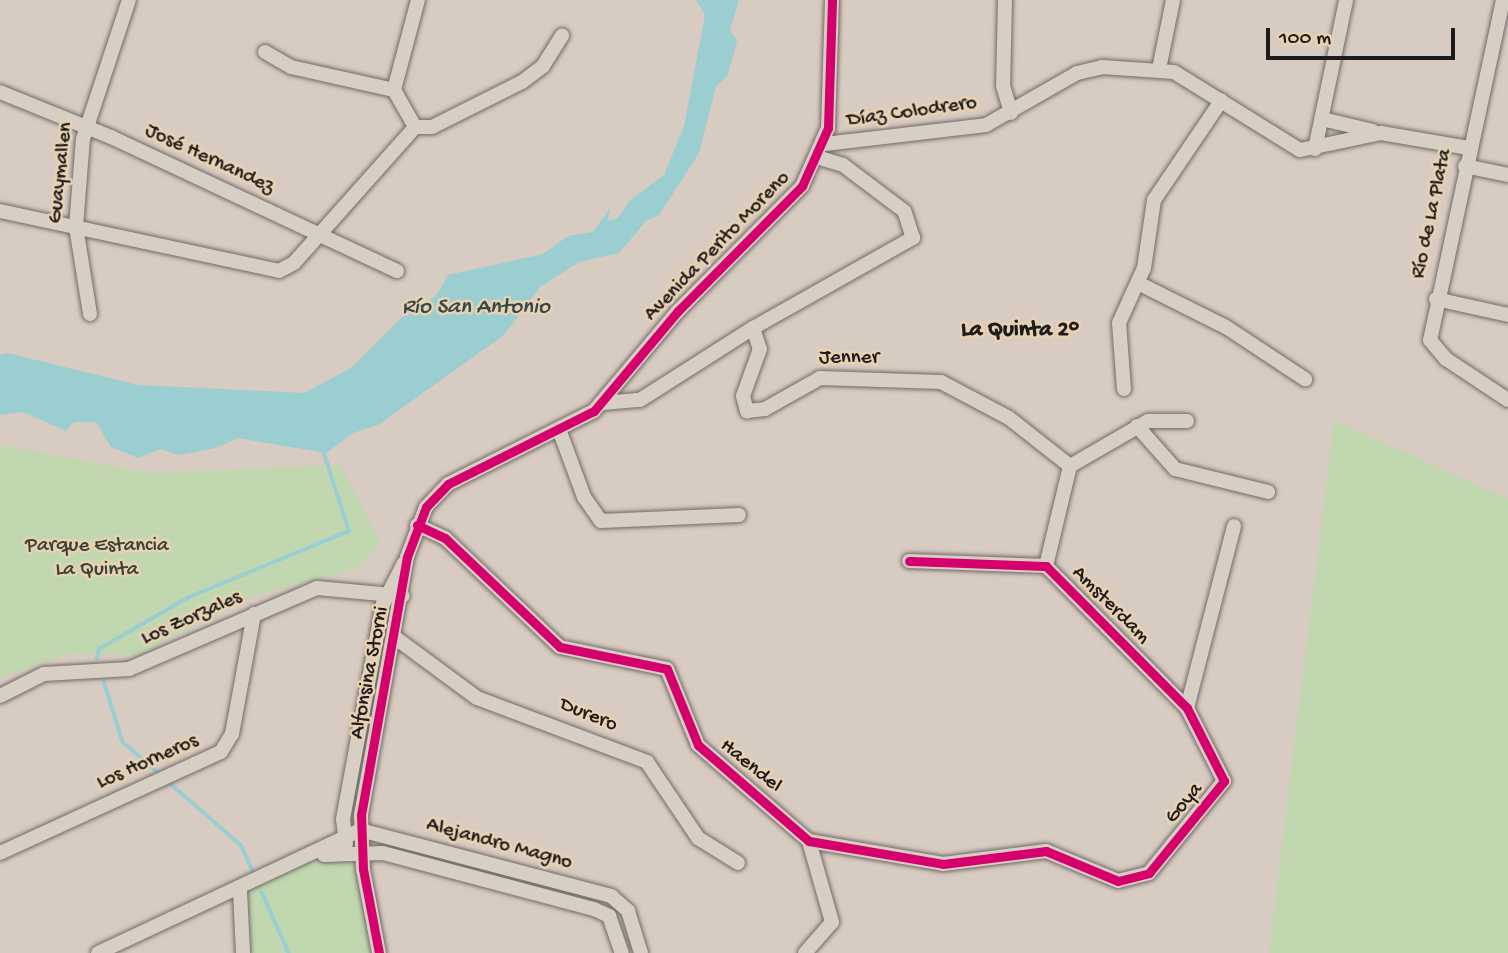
<!DOCTYPE html>
<html>
<head>
<meta charset="utf-8">
<style>
	body { margin:0 }
	#map { position:relative; width:1508px; height:953px; overflow:hidden; background:#d8cbc2; font-family:"Gochi Hand",sans-serif }
	div>[style] { position:absolute }
	[style*='--x'] { left:calc(var(--x)*1px); top:calc(var(--y)*1px); width:calc(var(--w)*1px); rotate:calc(var(--a)*1deg) }
	.green>* { inset:0; background:#c1d7b0 }
	.water>* { inset:0; background:#9aced0 }
	.stream>* { height:3.5px; margin:-1.75px; padding:0 1.75px; transform-origin:1.75px; border-radius:1.75px; background:#9aced0 }
	.roads { filter:drop-shadow(0 0 2px #716b67) drop-shadow(0 0 2px #716b67) }
	.minor>* { height:14px; margin:-7px; padding:0 7px; transform-origin:7px; border-radius:7px; background:#d7cec4 }
	.cycleway>* { height:9px; margin:-4.5px; padding:0 4.5px; transform-origin:4.5px; border-radius:4.5px; background:#d6006c }
	span { translate:-50% -50%; white-space:nowrap; text-align:center; line-height:1.15; -webkit-text-stroke:5px #e9d2b2; paint-order:stroke }
	.street-label { font-size:21px; color:#1c1c1c }
	.park-label { font-size:21px; color:#394337 }
	.water-label { font-size:23px; color:#35494a; font-style:italic }
	.neighbourhood-label { font-size:23px; color:#1c1c1c; font-weight:700 }
	.scale { position:absolute; left:1266px; top:28px; width:189px; height:32px; box-sizing:border-box; border:4px solid #1c1c1c; border-top:0; padding-left:9px; font-size:21px; line-height:24px; white-space:nowrap; color:#1c1c1c; -webkit-text-stroke:5px #e9d2b2; paint-order:stroke }
</style>
</head>
<body>
<div id="map">
	<div class="green">
		<i style="clip-path:polygon(1334px 420px,1508px 499px,1508px 953px,1269px 953px)"></i>
		<i style="clip-path:polygon(0 445px,149px 473px,341px 465px,380px 542px,361px 567px,250px 597px,138px 655px,69px 653px,0 678px)"></i>
		<i style="clip-path:polygon(343px 839px,363px 869px,379px 953px,243px 953px,240px 891px)"></i>
	</div>
	<div class="water">
		<i style="clip-path:polygon(696px 0,739px 0,730px 30px,737px 41px,727px 77px,716px 86px,699px 153px,659px 215px,646px 221px,619px 253px,579px 262px,540px 287px,504px 335px,378px 425px,353px 433px,326px 453px,238px 438px,216px 448px,179px 455px,160px 449px,138px 458px,111px 447px,96px 422px,74px 422px,66px 431px,23px 412px,0 415px,0 355px,7px 353px,139px 385px,304px 393px,351px 368px,401px 318px,436px 296px,448px 275px,543px 254px,568px 236px,593px 232px,610px 208px,608px 221px,618px 218px,630px 200px,664px 175px,684px 126px,705px 15px)"></i>
	</div>
	<div class="stream">
		<i style="--x:97;--y:659;--w:10;--a:-79"></i>
		<i style="--x:99;--y:649;--w:104;--a:-30"></i>
		<i style="--x:189;--y:597;--w:173;--a:-22.4"></i>
		<i style="--x:349;--y:531;--w:84;--a:-108"></i>
		<i style="--x:104;--y:681;--w:64;--a:72.7"></i>
		<i style="--x:123;--y:742;--w:49;--a:40.9"></i>
		<i style="--x:171;--y:784;--w:93;--a:41.1"></i>
		<i style="--x:241;--y:845;--w:31;--a:65"></i>
		<i style="--x:262;--y:892;--w:67;--a:66.1"></i>
	</div>
	<div class="roads">
		<div class="minor">
			<i style="--x:1005;--y:0;--w:86;--a:91.3"></i>
			<i style="--x:1003;--y:86;--w:28;--a:73"></i>
			<i style="--x:1503;--y:0;--w:348;--a:102.1"></i>
			<i style="--x:1430;--y:340;--w:25;--a:50"></i>
			<i style="--x:1446;--y:359;--w:74;--a:33.5"></i>
			<i style="--x:265;--y:52;--w:30;--a:30"></i>
			<i style="--x:291;--y:67;--w:106;--a:12.6"></i>
			<i style="--x:394;--y:90;--w:43;--a:60.4"></i>
			<i style="--x:415;--y:127;--w:17;--a:0"></i>
			<i style="--x:432;--y:127;--w:101;--a:-26.6"></i>
			<i style="--x:522;--y:82;--w:26;--a:-37"></i>
			<i style="--x:543;--y:66;--w:36;--a:-58"></i>
			<i style="--x:1159;--y:69;--w:70;--a:-78.5"></i>
			<i style="--x:394;--y:90;--w:93;--a:-75.1"></i>
			<i style="--x:0;--y:92;--w:120;--a:22.1"></i>
			<i style="--x:111;--y:137;--w:316;--a:25.1"></i>
			<i style="--x:1322;--y:119;--w:52;--a:13.2"></i>
			<i style="--x:825;--y:144;--w:162;--a:-6.7"></i>
			<i style="--x:986;--y:125;--w:105;--a:-29.7"></i>
			<i style="--x:1077;--y:73;--w:26;--a:-13"></i>
			<i style="--x:1102;--y:67;--w:72;--a:4"></i>
			<i style="--x:1174;--y:72;--w:148;--a:31.8"></i>
			<i style="--x:1300;--y:150;--w:83;--a:-11.9"></i>
			<i style="--x:1381;--y:133;--w:89;--a:9.7"></i>
			<i style="--x:1315;--y:149;--w:152;--a:-78.2"></i>
			<i style="--x:1465;--y:166;--w:44;--a:11.8"></i>
			<i style="--x:0;--y:211;--w:285;--a:12.1"></i>
			<i style="--x:279;--y:271;--w:17;--a:-28"></i>
			<i style="--x:294;--y:263;--w:182;--a:-48.3"></i>
			<i style="--x:1138;--y:283;--w:98;--a:26.6"></i>
			<i style="--x:1226;--y:327;--w:95;--a:33.4"></i>
			<i style="--x:1436;--y:299;--w:74;--a:12.5"></i>
			<i style="--x:90;--y:314;--w:88;--a:-99.1"></i>
			<i style="--x:76;--y:227;--w:88;--a:-85.5"></i>
			<i style="--x:83;--y:139;--w:146;--a:-71.7"></i>
			<i style="--x:753;--y:328;--w:184;--a:-29.4"></i>
			<i style="--x:913;--y:238;--w:28;--a:-108"></i>
			<i style="--x:904;--y:211;--w:76;--a:-143"></i>
			<i style="--x:843;--y:165;--w:24;--a:-163"></i>
			<i style="--x:1124;--y:389;--w:66;--a:-94.3"></i>
			<i style="--x:1119;--y:323;--w:60;--a:-65.6"></i>
			<i style="--x:1144;--y:268;--w:69;--a:-81.6"></i>
			<i style="--x:1154;--y:200;--w:120;--a:-55.9"></i>
			<i style="--x:603;--y:403;--w:37;--a:-5"></i>
			<i style="--x:640;--y:400;--w:134;--a:-32.5"></i>
			<i style="--x:753;--y:328;--w:22;--a:72"></i>
			<i style="--x:760;--y:349;--w:50;--a:109.9"></i>
			<i style="--x:743;--y:396;--w:16;--a:75"></i>
			<i style="--x:747;--y:411;--w:18;--a:-6"></i>
			<i style="--x:765;--y:409;--w:63;--a:-29.4"></i>
			<i style="--x:820;--y:378;--w:121;--a:1.9"></i>
			<i style="--x:941;--y:382;--w:77;--a:27.9"></i>
			<i style="--x:1009;--y:418;--w:78;--a:38.2"></i>
			<i style="--x:1137;--y:426;--w:57;--a:48.5"></i>
			<i style="--x:1175;--y:469;--w:96;--a:13.9"></i>
			<i style="--x:560;--y:432;--w:69;--a:69.7"></i>
			<i style="--x:584;--y:497;--w:29;--a:55"></i>
			<i style="--x:601;--y:521;--w:138;--a:-2.5"></i>
			<i style="--x:417;--y:525;--w:31;--a:25"></i>
			<i style="--x:445;--y:538;--w:158;--a:43.5"></i>
			<i style="--x:560;--y:647;--w:109;--a:11.6"></i>
			<i style="--x:667;--y:669;--w:82;--a:67.8"></i>
			<i style="--x:698;--y:745;--w:147;--a:40.9"></i>
			<i style="--x:809;--y:841;--w:136;--a:9.7"></i>
			<i style="--x:943;--y:864;--w:104;--a:-7.2"></i>
			<i style="--x:1046;--y:851;--w:78;--a:22.6"></i>
			<i style="--x:1118;--y:881;--w:32;--a:-14"></i>
			<i style="--x:1149;--y:873;--w:119;--a:-50.8"></i>
			<i style="--x:1224;--y:781;--w:82;--a:-116.9"></i>
			<i style="--x:1187;--y:708;--w:200;--a:-134.8"></i>
			<i style="--x:1046;--y:566;--w:137;--a:-177.9"></i>
			<i style="--x:1046;--y:566;--w:103;--a:-76.5"></i>
			<i style="--x:1070;--y:466;--w:90;--a:-30"></i>
			<i style="--x:1148;--y:421;--w:39;--a:0"></i>
			<i style="--x:397;--y:639;--w:99;--a:36.4"></i>
			<i style="--x:477;--y:698;--w:182;--a:20.6"></i>
			<i style="--x:647;--y:762;--w:92;--a:56.1"></i>
			<i style="--x:698;--y:838;--w:47;--a:32"></i>
			<i style="--x:0;--y:696;--w:49;--a:-26.6"></i>
			<i style="--x:44;--y:674;--w:85;--a:-3.4"></i>
			<i style="--x:129;--y:669;--w:205;--a:-23.3"></i>
			<i style="--x:317;--y:588;--w:86;--a:5.3"></i>
			<i style="--x:1187;--y:708;--w:188;--a:-75.5"></i>
			<i style="--x:346;--y:844;--w:25;--a:-97"></i>
			<i style="--x:343;--y:819;--w:219;--a:-79.5"></i>
			<i style="--x:383;--y:604;--w:46;--a:-62.9"></i>
			<i style="--x:0;--y:853;--w:243;--a:-24.6"></i>
			<i style="--x:221;--y:752;--w:21;--a:-59"></i>
			<i style="--x:232;--y:734;--w:122;--a:-79.6"></i>
			<i style="--x:324;--y:855;--w:59;--a:-1.9"></i>
			<i style="--x:383;--y:853;--w:218;--a:14.9"></i>
			<i style="--x:594;--y:909;--w:17;--a:25"></i>
			<i style="--x:609;--y:916;--w:39;--a:71"></i>
			<i style="--x:240;--y:891;--w:62;--a:87.2"></i>
			<i style="--x:98;--y:953;--w:289;--a:-25.1"></i>
			<i style="--x:360;--y:830;--w:260;--a:14.7"></i>
			<i style="--x:611;--y:896;--w:23;--a:41"></i>
			<i style="--x:628;--y:911;--w:44;--a:72.8"></i>
			<i style="--x:379;--y:953;--w:86;--a:-100.8"></i>
			<i style="--x:363;--y:869;--w:54;--a:-92.1"></i>
			<i style="--x:361;--y:815;--w:262;--a:-79.9"></i>
			<i style="--x:407;--y:557;--w:53;--a:-69.2"></i>
			<i style="--x:426;--y:507;--w:32;--a:-46"></i>
			<i style="--x:448;--y:484;--w:163;--a:-26.6"></i>
			<i style="--x:594;--y:411;--w:131;--a:-50"></i>
			<i style="--x:678;--y:311;--w:176;--a:-45.2"></i>
			<i style="--x:802;--y:186;--w:64;--a:-65.9"></i>
			<i style="--x:828;--y:128;--w:128;--a:-88.2"></i>
			<i style="--x:805;--y:953;--w:41;--a:-48.9"></i>
			<i style="--x:832;--y:922;--w:84;--a:-105.9"></i>
		</div>
	</div>
	<div class="cycleway">
		<i style="--x:417;--y:525;--w:31;--a:25"></i>
		<i style="--x:445;--y:538;--w:158;--a:43.5"></i>
		<i style="--x:560;--y:647;--w:109;--a:11.6"></i>
		<i style="--x:667;--y:669;--w:82;--a:67.8"></i>
		<i style="--x:698;--y:745;--w:147;--a:40.9"></i>
		<i style="--x:809;--y:841;--w:136;--a:9.7"></i>
		<i style="--x:943;--y:864;--w:104;--a:-7.2"></i>
		<i style="--x:1046;--y:851;--w:78;--a:22.6"></i>
		<i style="--x:1118;--y:881;--w:32;--a:-14"></i>
		<i style="--x:1149;--y:873;--w:119;--a:-50.8"></i>
		<i style="--x:1224;--y:781;--w:82;--a:-116.9"></i>
		<i style="--x:1187;--y:708;--w:200;--a:-134.8"></i>
		<i style="--x:1046;--y:566;--w:137;--a:-177.9"></i>
		<i style="--x:379;--y:953;--w:86;--a:-100.8"></i>
		<i style="--x:363;--y:869;--w:54;--a:-92.1"></i>
		<i style="--x:361;--y:815;--w:262;--a:-79.9"></i>
		<i style="--x:407;--y:557;--w:53;--a:-69.2"></i>
		<i style="--x:426;--y:507;--w:32;--a:-46"></i>
		<i style="--x:448;--y:484;--w:163;--a:-26.6"></i>
		<i style="--x:594;--y:411;--w:131;--a:-50"></i>
		<i style="--x:678;--y:311;--w:176;--a:-45.2"></i>
		<i style="--x:802;--y:186;--w:64;--a:-65.9"></i>
		<i style="--x:828;--y:128;--w:128;--a:-88.2"></i>
	</div>
	<div class="street-label">
		<span style="left:912px;top:113px;rotate:-8deg">Díaz Colodrero</span>
		<span style="left:209px;top:160px;rotate:25deg">José Hernandez</span>
		<span style="left:62px;top:173px;rotate:-84deg">Guaymallen</span>
		<span style="left:1433px;top:214px;rotate:-78deg">Río de La Plata</span>
		<span style="left:718px;top:247px;rotate:-46deg">Avenida Perito Moreno</span>
		<span style="left:849px;top:359px">Jenner</span>
		<span style="left:1110px;top:606px;rotate:45deg">Amsterdam</span>
		<span style="left:192px;top:619px;rotate:-24deg">Los Zorzales</span>
		<span style="left:371px;top:673px;rotate:-79deg">Alfonsina Storni</span>
		<span style="left:588px;top:716px;rotate:22deg">Durero</span>
		<span style="left:148px;top:763px;rotate:-24deg">Los Horneros</span>
		<span style="left:750px;top:767px;rotate:39deg">Haendel</span>
		<span style="left:1185px;top:804px;rotate:-50deg">Goya</span>
		<span style="left:499px;top:845px;rotate:15deg">Alejandro Magno</span>
	</div>
	<div class="park-label">
		<span style="left:97px;top:559px">Parque Estancia<br>La Quinta</span>
	</div>
	<div class="water-label">
		<span style="left:476px;top:308px">Río San Antonio</span>
	</div>
	<div class="neighbourhood-label">
		<span style="left:1020px;top:331px">La Quinta 2°</span>
	</div>
	<div class="scale">100 m</div>
</div>
</body>
</html>
